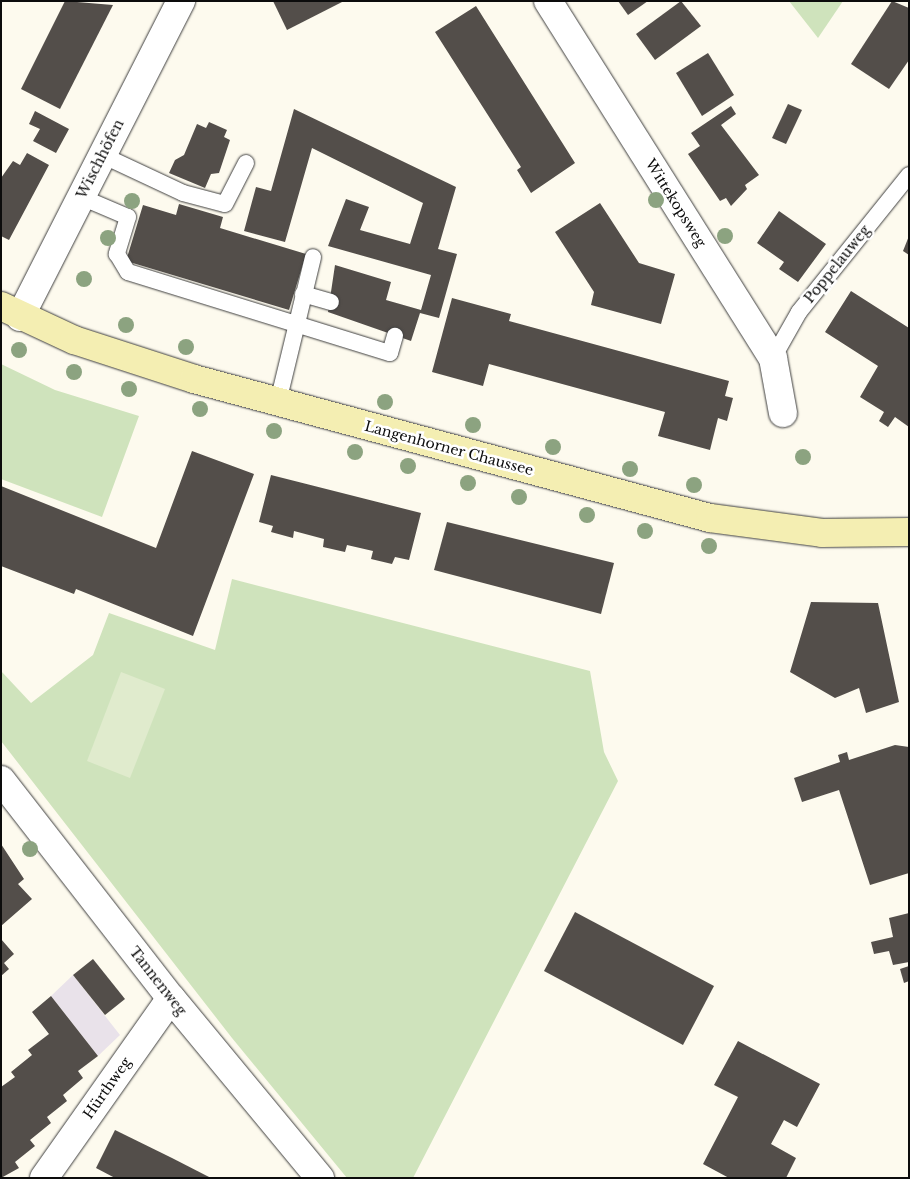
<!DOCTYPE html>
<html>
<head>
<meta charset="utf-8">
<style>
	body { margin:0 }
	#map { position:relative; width:910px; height:1179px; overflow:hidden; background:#fdfaee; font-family:"Libre Baskerville",serif }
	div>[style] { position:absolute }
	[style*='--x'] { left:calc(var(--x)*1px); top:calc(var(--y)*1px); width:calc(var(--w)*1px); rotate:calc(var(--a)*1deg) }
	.industrial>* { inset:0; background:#e9e2ea }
	.green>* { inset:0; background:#cfe3bc }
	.pitch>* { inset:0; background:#e0ebcd }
	.building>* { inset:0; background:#534e4a }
	.roads { filter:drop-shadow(0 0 1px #3f3f3f) drop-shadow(0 0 1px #3f3f3f) }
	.lane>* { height:16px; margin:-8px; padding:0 8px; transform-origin:8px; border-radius:8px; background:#fff }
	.street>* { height:28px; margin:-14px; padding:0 14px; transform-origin:14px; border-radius:14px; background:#fff }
	.secondary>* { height:28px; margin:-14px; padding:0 14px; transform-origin:14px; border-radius:14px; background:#f4eeb2 }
	.trees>* { width:16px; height:16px; margin:-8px; border-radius:50%; background:#8ca380 }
	span { translate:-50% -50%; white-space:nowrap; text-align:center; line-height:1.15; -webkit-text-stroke:5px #fff; paint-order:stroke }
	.street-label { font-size:14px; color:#0c0c0c }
	.frame { position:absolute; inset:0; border:2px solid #0c0c0c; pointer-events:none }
</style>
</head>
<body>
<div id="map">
	<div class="industrial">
		<i style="clip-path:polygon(73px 975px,120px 1035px,98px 1056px,51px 996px)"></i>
	</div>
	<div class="green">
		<i style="clip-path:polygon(789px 1px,843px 1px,818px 38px)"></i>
		<i style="clip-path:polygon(1px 364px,55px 390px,139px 416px,102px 517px,1px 479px)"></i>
		<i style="clip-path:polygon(232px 579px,590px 671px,604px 752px,618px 781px,413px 1178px,347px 1178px,232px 1038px,1px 741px,1px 671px,31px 703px,93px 655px,109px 613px,215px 650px)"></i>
	</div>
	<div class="pitch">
		<i style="clip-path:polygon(121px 672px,165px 689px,130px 778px,87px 761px)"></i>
	</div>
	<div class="building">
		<i style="clip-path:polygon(65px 1px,113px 5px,60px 109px,21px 89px)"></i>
		<i style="clip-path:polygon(273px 1px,344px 1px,287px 30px)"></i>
		<i style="clip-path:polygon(618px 1px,648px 1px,628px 15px)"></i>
		<i style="clip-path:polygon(681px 1px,701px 26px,655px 60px,636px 34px)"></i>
		<i style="clip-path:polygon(892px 1px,909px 8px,909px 60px,889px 89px,851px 64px)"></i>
		<i style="clip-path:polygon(476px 6px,575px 163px,531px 193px,517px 170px,521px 167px,435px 32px)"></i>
		<i style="clip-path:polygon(708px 53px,734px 95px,702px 116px,676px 73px)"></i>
		<i style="clip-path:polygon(788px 104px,802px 110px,786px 144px,772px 138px)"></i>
		<i style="clip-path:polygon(731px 106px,736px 114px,721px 125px,759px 175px,745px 185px,747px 189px,731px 206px,726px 198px,720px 201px,688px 154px,700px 146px,691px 133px)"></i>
		<i style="clip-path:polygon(294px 109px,456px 187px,438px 249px,457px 254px,439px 318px,420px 313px,411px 341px,328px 312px,335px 265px,391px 282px,386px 300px,421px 310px,431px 275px,328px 246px,346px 199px,369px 207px,360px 230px,410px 244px,423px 203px,312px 148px,285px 242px,244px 231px,256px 187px,271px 191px)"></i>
		<i style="clip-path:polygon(35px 111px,69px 129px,56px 153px,33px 141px,40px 129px,29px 124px)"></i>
		<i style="clip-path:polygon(209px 122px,227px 130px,224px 137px,230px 140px,219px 173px,211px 174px,205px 188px,169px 173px,175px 160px,184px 155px,197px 124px,206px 128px)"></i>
		<i style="clip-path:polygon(27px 153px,49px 165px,9px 240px,1px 236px,1px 178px,13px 161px,20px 165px)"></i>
		<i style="clip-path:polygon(600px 203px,639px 263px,675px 274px,661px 324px,591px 305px,594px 292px,555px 232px)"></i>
		<i style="clip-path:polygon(179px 204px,223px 217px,220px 228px,306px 254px,289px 310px,126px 261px,143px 205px,176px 215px)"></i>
		<i style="clip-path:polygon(779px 211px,826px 244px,798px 282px,779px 269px,784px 262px,757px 243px)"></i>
		<i style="clip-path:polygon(909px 236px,909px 255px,903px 251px)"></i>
		<i style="clip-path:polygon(851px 291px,909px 328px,909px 427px,895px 417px,888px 427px,879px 421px,884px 412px,860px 397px,878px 366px,825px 332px)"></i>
		<i style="clip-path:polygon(452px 298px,511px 314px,509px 321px,729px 381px,725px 396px,733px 398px,727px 421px,718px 418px,710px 450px,658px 436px,665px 412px,489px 364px,483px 386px,432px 372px)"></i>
		<i style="clip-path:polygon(192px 451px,254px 474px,193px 636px,76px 589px,74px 594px,1px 566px,1px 486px,156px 548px)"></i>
		<i style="clip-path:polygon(271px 475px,421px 513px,409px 560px,395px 557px,392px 564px,371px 559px,373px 551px,347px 545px,345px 552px,323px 547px,324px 539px,294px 531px,293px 538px,271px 532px,273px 526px,259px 522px)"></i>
		<i style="clip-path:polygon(447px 522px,614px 563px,601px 614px,434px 570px)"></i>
		<i style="clip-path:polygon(811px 602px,878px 603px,899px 702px,866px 713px,859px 688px,835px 698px,790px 672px)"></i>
		<i style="clip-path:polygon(895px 745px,909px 747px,909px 873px,870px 885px,839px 790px,802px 802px,794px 778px,840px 762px,838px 755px,847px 752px,849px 760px)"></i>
		<i style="clip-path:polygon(1px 844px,24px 879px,18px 884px,32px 899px,1px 926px)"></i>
		<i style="clip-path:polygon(575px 912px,714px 986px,683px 1045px,544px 971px)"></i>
		<i style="clip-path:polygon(909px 913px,909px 962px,893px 965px,889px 951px,874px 954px,871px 942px,893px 937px,889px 918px)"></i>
		<i style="clip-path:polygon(1px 939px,14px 954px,4px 963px,9px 969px,1px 976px)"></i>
		<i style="clip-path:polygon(93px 959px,125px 999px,105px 1015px,73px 975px)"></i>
		<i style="clip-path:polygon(909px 966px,909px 981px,904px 983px,900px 969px)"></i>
		<i style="clip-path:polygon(51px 996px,98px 1056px,78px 1071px,83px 1078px,63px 1095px,67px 1101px,47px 1117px,51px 1123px,30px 1140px,35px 1146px,15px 1162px,19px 1168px,1px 1178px,1px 1087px,15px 1077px,11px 1072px,32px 1055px,28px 1050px,49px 1034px,32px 1012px)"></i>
		<i style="clip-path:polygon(738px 1041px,820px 1084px,797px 1127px,784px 1120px,771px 1144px,796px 1158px,786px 1178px,729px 1178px,703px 1164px,738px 1097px,714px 1085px)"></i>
		<i style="clip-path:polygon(115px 1130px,172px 1158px,211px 1178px,115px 1178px,96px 1168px)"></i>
	</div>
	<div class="roads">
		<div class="lane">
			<i style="--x:102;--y:155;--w:89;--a:25.1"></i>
			<i style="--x:183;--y:193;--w:43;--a:14.7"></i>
			<i style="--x:225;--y:204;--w:46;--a:-62.9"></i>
			<i style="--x:81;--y:197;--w:51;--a:23.1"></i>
			<i style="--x:128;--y:217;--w:39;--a:107"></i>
			<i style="--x:117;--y:254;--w:21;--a:59"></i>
			<i style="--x:128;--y:272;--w:274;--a:17.2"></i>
			<i style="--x:390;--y:353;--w:18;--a:-74"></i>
			<i style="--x:303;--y:294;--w:29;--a:16"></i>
			<i style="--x:773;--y:358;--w:53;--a:-60.5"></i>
			<i style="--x:799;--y:312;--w:176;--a:-51.2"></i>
			<i style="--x:278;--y:402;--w:149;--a:-76.4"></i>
		</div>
		<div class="street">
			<i style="--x:548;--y:1;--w:422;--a:57.8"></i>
			<i style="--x:773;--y:358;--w:56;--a:79.7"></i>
			<i style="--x:20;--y:317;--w:355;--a:-63"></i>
			<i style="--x:1;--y:780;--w:276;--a:52.1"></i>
			<i style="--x:171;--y:998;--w:234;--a:50.4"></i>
			<i style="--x:44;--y:1178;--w:220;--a:-54.8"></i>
		</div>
		<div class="secondary">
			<i style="--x:1;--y:306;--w:81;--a:25"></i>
			<i style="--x:74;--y:340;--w:126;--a:18"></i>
			<i style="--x:194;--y:379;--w:534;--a:15.08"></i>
			<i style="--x:710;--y:518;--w:113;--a:7.6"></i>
			<i style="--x:822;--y:533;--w:87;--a:-0.7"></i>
		</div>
	</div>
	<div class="trees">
		<i style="left:656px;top:200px"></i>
		<i style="left:132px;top:201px"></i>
		<i style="left:725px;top:236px"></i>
		<i style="left:108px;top:238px"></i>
		<i style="left:84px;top:279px"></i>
		<i style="left:126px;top:325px"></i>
		<i style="left:186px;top:347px"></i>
		<i style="left:19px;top:350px"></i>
		<i style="left:74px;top:372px"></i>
		<i style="left:129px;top:389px"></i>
		<i style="left:385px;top:402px"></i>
		<i style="left:200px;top:409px"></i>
		<i style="left:473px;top:425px"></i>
		<i style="left:274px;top:431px"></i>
		<i style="left:553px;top:447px"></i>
		<i style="left:355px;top:452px"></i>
		<i style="left:803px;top:457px"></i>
		<i style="left:408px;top:466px"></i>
		<i style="left:630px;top:469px"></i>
		<i style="left:468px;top:483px"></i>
		<i style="left:694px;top:485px"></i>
		<i style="left:519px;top:497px"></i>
		<i style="left:587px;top:515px"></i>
		<i style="left:645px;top:531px"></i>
		<i style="left:709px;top:546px"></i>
		<i style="left:30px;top:849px"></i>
	</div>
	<div class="street-label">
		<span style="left:100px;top:159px;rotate:-63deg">Wischhöfen</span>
		<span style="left:676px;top:203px;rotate:58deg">Wittekopsweg</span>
		<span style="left:837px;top:264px;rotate:-51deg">Poppelauweg</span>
		<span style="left:449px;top:448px;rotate:15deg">Langenhorner Chaussee</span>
		<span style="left:158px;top:981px;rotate:52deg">Tannenweg</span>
		<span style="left:107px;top:1088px;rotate:-55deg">Hürthweg</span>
	</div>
	<div class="frame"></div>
</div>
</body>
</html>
